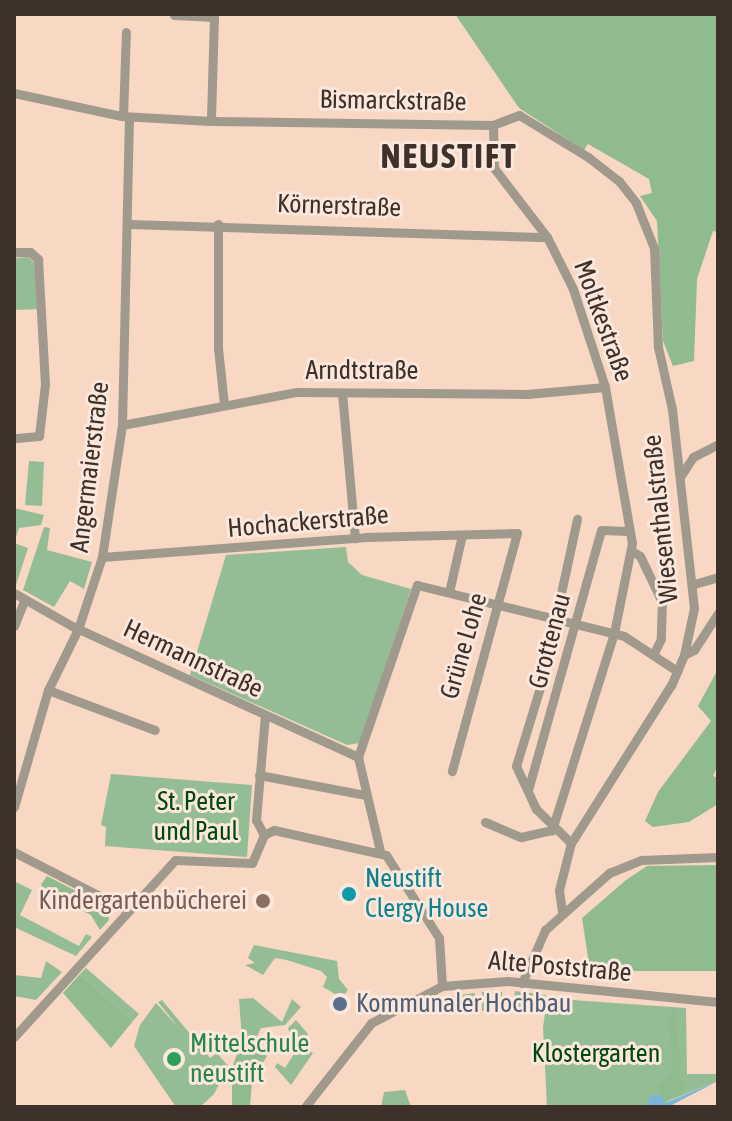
<!DOCTYPE html>
<html>
<head>
<meta charset="utf-8">
<style>
	body { margin:0 }
	#map { position:relative; width:732px; height:1121px; overflow:hidden; background:#f8d7c3; font-family:"Asap Condensed",sans-serif }
	div>[style] { position:absolute }
	[style*='--x'] { left:calc(var(--x)*1px); top:calc(var(--y)*1px); width:calc(var(--w)*1px); rotate:calc(var(--a)*1deg) }
	.green>* { inset:0; background:#94bd95 }
	.forest>* { inset:0; background:#8fbb8f }
	.water>* { inset:0; background:#7cb5d8 }
	.street>* { height:9px; margin:-4.5px; padding:0 4.5px; transform-origin:4.5px; border-radius:4.5px; background:#9f9a8c }
	.dots>* { width:22px; height:22px; translate:-50% -50%; box-sizing:border-box; border:4px solid #fbe7db; border-radius:50% }
	span { translate:-50% -50%; white-space:nowrap; text-align:center; line-height:1.15; -webkit-text-stroke:6px #fbe7db; paint-order:stroke }
	.street-label { font-size:26px; color:#3e312a }
	.park-label { font-size:26px; color:#01480f }
	.culture-label { font-size:26px; color:#0d838f }
	.left { translate:0 -50%; text-align:left }
	.education-label { font-size:26px; color:#785e54 }
	.right { translate:-100% -50%; text-align:right }
	.service-label { font-size:26px; color:#4e5e75 }
	.leisure-label { font-size:26px; color:#27864d }
	.district-label { font-size:34px; color:#3e312a; font-weight:700; letter-spacing:2px }
	.frame { position:absolute; inset:0; border:16px solid #3e312a; pointer-events:none }
</style>
</head>
<body>
<div id="map">
	<div class="green">
		<i style="clip-path:polygon(28px 257px,34px 262px,40px 309px,15px 310px,14px 366px,14px 258px)"></i>
		<i style="clip-path:polygon(29px 461px,44px 462px,42px 506px,25px 505px)"></i>
		<i style="clip-path:polygon(14px 508px,44px 515px,41px 525px,19px 528px,14px 543px,28px 548px,16px 585px,14px 584px)"></i>
		<i style="clip-path:polygon(44px 527px,50px 528px,47px 550px,92px 562px,84px 589px,70px 581px,54px 607px,23px 590px)"></i>
		<i style="clip-path:polygon(346px 547px,348px 562px,362px 575px,411px 589px,360px 743px,347px 745px,190px 675px,226px 555px)"></i>
		<i style="clip-path:polygon(111px 774px,252px 785px,247px 857px,105px 846px,106px 827px,101px 825px)"></i>
		<i style="clip-path:polygon(14px 881px,32px 890px,20px 915px,79px 946px,86px 934px,92px 937px,76px 956px,14px 927px)"></i>
		<i style="clip-path:polygon(254px 945px,337px 961px,339px 979px,348px 990px,342px 998px,323px 987px,327px 977px,321px 971px,287px 960px,275px 958px,263px 975px,245px 965px,255px 963px,248px 958px)"></i>
		<i style="clip-path:polygon(46px 961px,62px 972px,36px 1000px,14px 996px,14px 975px,41px 978px)"></i>
		<i style="clip-path:polygon(86px 968px,139px 1014px,133px 1021px,80px 974px)"></i>
		<i style="clip-path:polygon(515px 991px,546px 995px,546px 1007px,482px 1011px,482px 992px,502px 992px,502px 998px,514px 998px)"></i>
		<i style="clip-path:polygon(475px 993px,476px 1014px,464px 1014px,463px 1008px,445px 1015px,444px 997px)"></i>
		<i style="clip-path:polygon(253px 998px,282px 1022px,292px 999px,301px 1007px,285px 1025px,261px 1028px,255px 1040px,261px 1052px,242px 1040px,239px 999px)"></i>
		<i style="clip-path:polygon(558px 999px,686px 1008px,687px 1074px,718px 1074px,718px 1081px,653px 1107px,547px 1107px,543px 1027px,545px 1014px,559px 1012px)"></i>
		<i style="clip-path:polygon(162px 1000px,210px 1058px,217px 1053px,228px 1066px,214px 1094px,200px 1107px,176px 1107px,134px 1046px,140px 1025px,156px 1003px,179px 1028px,158px 1002px)"></i>
		<i style="clip-path:polygon(296px 1020px,308px 1034px,301px 1045px,313px 1053px,291px 1085px,275px 1067px,277px 1063px,285px 1068px,294px 1054px,289px 1050px,293px 1043px,288px 1028px)"></i>
		<i style="clip-path:polygon(405px 1090px,411px 1107px,381px 1107px,384px 1092px)"></i>
	</div>
	<div class="forest">
		<i style="clip-path:polygon(455px 14px,718px 14px,718px 232px,713px 231px,697px 279px,694px 361px,673px 366px,663px 341px,657px 221px,640px 196px,652px 193px,649px 179px,588px 144px,584px 150px,519px 108px)"></i>
		<i style="clip-path:polygon(718px 669px,718px 765px,713px 776px,718px 778px,718px 804px,689px 822px,653px 827px,645px 821px,658px 792px,711px 721px,698px 706px)"></i>
		<i style="clip-path:polygon(718px 865px,718px 971px,634px 971px,589px 964px,582px 918px,626px 880px,647px 866px)"></i>
		<i style="clip-path:polygon(47px 876px,107px 907px,109px 920px,100px 930px,91px 915px,49px 893px,41px 885px)"></i>
		<i style="clip-path:polygon(80px 974px,133px 1021px,111px 1048px,63px 993px)"></i>
		<i style="clip-path:polygon(676px 1008px,680px 1078px,686px 1089px,665px 1103px,656px 1087px,673px 1069px,668px 1017px)"></i>
		<i style="clip-path:polygon(242px 1040px,267px 1056px,252px 1080px,250px 1107px,232px 1107px,232px 1068px)"></i>
	</div>
	<div class="water">
		<i style="clip-path:polygon(718px 1081px,668px 1107px,646px 1107px,651px 1096px,660px 1094px,665px 1103px)"></i>
	</div>
	<div class="street">
		<i style="--x:174;--y:15;--w:40;--a:2.9"></i>
		<i style="--x:214;--y:17;--w:104;--a:91.7"></i>
		<i style="--x:14;--y:93;--w:109;--a:12.1"></i>
		<i style="--x:121;--y:116;--w:90;--a:3.2"></i>
		<i style="--x:211;--y:121;--w:282;--a:0.8"></i>
		<i style="--x:493;--y:125;--w:28;--a:-21"></i>
		<i style="--x:519;--y:115;--w:81;--a:31.3"></i>
		<i style="--x:588;--y:157;--w:39;--a:38"></i>
		<i style="--x:619;--y:181;--w:28;--a:52"></i>
		<i style="--x:636;--y:203;--w:48;--a:68.2"></i>
		<i style="--x:654;--y:248;--w:99;--a:87.7"></i>
		<i style="--x:658;--y:347;--w:64;--a:77.3"></i>
		<i style="--x:672;--y:409;--w:200;--a:83.7"></i>
		<i style="--x:694;--y:608;--w:48;--a:102"></i>
		<i style="--x:684;--y:655;--w:33;--a:113"></i>
		<i style="--x:671;--y:685;--w:187;--a:122.3"></i>
		<i style="--x:571;--y:843;--w:49;--a:104.3"></i>
		<i style="--x:559;--y:890;--w:21;--a:82"></i>
		<i style="--x:123;--y:116;--w:84;--a:-88"></i>
		<i style="--x:493;--y:125;--w:43;--a:88.7"></i>
		<i style="--x:494;--y:168;--w:87;--a:52.5"></i>
		<i style="--x:547;--y:237;--w:58;--a:63.4"></i>
		<i style="--x:573;--y:289;--w:103;--a:71.9"></i>
		<i style="--x:605;--y:387;--w:158;--a:80.2"></i>
		<i style="--x:632;--y:543;--w:92;--a:101.3"></i>
		<i style="--x:614;--y:633;--w:207;--a:107.5"></i>
		<i style="--x:129;--y:224;--w:418;--a:1.8"></i>
		<i style="--x:218;--y:224;--w:124;--a:90"></i>
		<i style="--x:218;--y:348;--w:56;--a:83.9"></i>
		<i style="--x:14;--y:252;--w:16;--a:0"></i>
		<i style="--x:30;--y:252;--w:11;--a:41"></i>
		<i style="--x:38;--y:259;--w:125;--a:86.8"></i>
		<i style="--x:45;--y:384;--w:52;--a:96.6"></i>
		<i style="--x:39;--y:436;--w:25;--a:175"></i>
		<i style="--x:342;--y:393;--w:146;--a:84.9"></i>
		<i style="--x:122;--y:425;--w:178;--a:-10.7"></i>
		<i style="--x:297;--y:392;--w:230;--a:0.5"></i>
		<i style="--x:527;--y:394;--w:78;--a:-5.1"></i>
		<i style="--x:680;--y:477;--w:24;--a:-57"></i>
		<i style="--x:693;--y:457;--w:28;--a:-27"></i>
		<i style="--x:632;--y:551;--w:9;--a:32"></i>
		<i style="--x:640;--y:556;--w:51;--a:64.4"></i>
		<i style="--x:662;--y:602;--w:37;--a:92"></i>
		<i style="--x:661;--y:639;--w:18;--a:117"></i>
		<i style="--x:102;--y:557;--w:265;--a:-4.3"></i>
		<i style="--x:366;--y:537;--w:151;--a:-1.5"></i>
		<i style="--x:517;--y:533;--w:247;--a:105.3"></i>
		<i style="--x:694;--y:584;--w:25;--a:-16"></i>
		<i style="--x:449;--y:592;--w:58;--a:-77.2"></i>
		<i style="--x:14;--y:593;--w:67;--a:29.6"></i>
		<i style="--x:72;--y:626;--w:315;--a:24.6"></i>
		<i style="--x:14;--y:626;--w:29;--a:-68"></i>
		<i style="--x:684;--y:655;--w:11;--a:-27"></i>
		<i style="--x:694;--y:650;--w:44;--a:-57"></i>
		<i style="--x:48;--y:690;--w:114;--a:20.5"></i>
		<i style="--x:259;--y:775;--w:109;--a:10.6"></i>
		<i style="--x:528;--y:790;--w:270;--a:-74.3"></i>
		<i style="--x:601;--y:530;--w:28;--a:2"></i>
		<i style="--x:14;--y:807;--w:122;--a:-73.8"></i>
		<i style="--x:48;--y:690;--w:68;--a:-63.8"></i>
		<i style="--x:78;--y:629;--w:76;--a:-71.6"></i>
		<i style="--x:102;--y:557;--w:134;--a:-81.4"></i>
		<i style="--x:122;--y:425;--w:308;--a:-88.7"></i>
		<i style="--x:485;--y:822;--w:39;--a:23"></i>
		<i style="--x:521;--y:837;--w:32;--a:-13"></i>
		<i style="--x:264;--y:835;--w:17;--a:-118"></i>
		<i style="--x:256;--y:820;--w:104;--a:-85.1"></i>
		<i style="--x:571;--y:843;--w:49;--a:-135.8"></i>
		<i style="--x:536;--y:809;--w:47;--a:-114.9"></i>
		<i style="--x:516;--y:766;--w:89;--a:-73"></i>
		<i style="--x:542;--y:681;--w:166;--a:-77.8"></i>
		<i style="--x:380;--y:851;--w:97;--a:-103.2"></i>
		<i style="--x:358;--y:757;--w:182;--a:-71.1"></i>
		<i style="--x:417;--y:585;--w:213;--a:13.8"></i>
		<i style="--x:624;--y:636;--w:64;--a:33.4"></i>
		<i style="--x:14;--y:852;--w:127;--a:27.2"></i>
		<i style="--x:522;--y:983;--w:58;--a:-66.5"></i>
		<i style="--x:545;--y:930;--w:86;--a:-41.7"></i>
		<i style="--x:609;--y:873;--w:35;--a:-22"></i>
		<i style="--x:641;--y:860;--w:77;--a:-2.2"></i>
		<i style="--x:14;--y:1037;--w:239;--a:-47.7"></i>
		<i style="--x:175;--y:860;--w:77;--a:2.2"></i>
		<i style="--x:252;--y:863;--w:30;--a:-67"></i>
		<i style="--x:264;--y:835;--w:11;--a:-27"></i>
		<i style="--x:274;--y:830;--w:115;--a:12.6"></i>
		<i style="--x:386;--y:855;--w:98;--a:57.4"></i>
		<i style="--x:439;--y:938;--w:48;--a:86.4"></i>
		<i style="--x:305;--y:1107;--w:107;--a:-51.8"></i>
		<i style="--x:371;--y:1023;--w:80;--a:-27.5"></i>
		<i style="--x:442;--y:986;--w:66;--a:-4.3"></i>
		<i style="--x:508;--y:981;--w:211;--a:5.7"></i>
	</div>
	<div class="dots">
		<i style="left:349px;top:894px;background:#0f9aa8"></i>
		<i style="left:263px;top:901px;background:#8d6e63"></i>
		<i style="left:340px;top:1004px;background:#5c6f8a"></i>
		<i style="left:174px;top:1059px;background:#2e9e5b"></i>
	</div>
	<div class="street-label">
		<span style="left:393px;top:101px;rotate:1deg">Bismarckstraße</span>
		<span style="left:339px;top:206px;rotate:2deg">Körnerstraße</span>
		<span style="left:603px;top:321px;rotate:70deg">Moltkestraße</span>
		<span style="left:362px;top:371px">Arndtstraße</span>
		<span style="left:90px;top:467px;rotate:-83deg">Angermaierstraße</span>
		<span style="left:661px;top:519px;rotate:-96deg">Wiesenthalstraße</span>
		<span style="left:308px;top:522px;rotate:-5deg">Hochackerstraße</span>
		<span style="left:550px;top:641px;rotate:-75deg">Grottenau</span>
		<span style="left:464px;top:646px;rotate:-74deg">Grüne Lohe</span>
		<span style="left:193px;top:659px;rotate:25deg">Hermannstraße</span>
		<span style="left:560px;top:967px;rotate:5deg">Alte Poststraße</span>
	</div>
	<div class="park-label">
		<span style="left:196px;top:817px">St. Peter<br>und Paul</span>
		<span style="left:596px;top:1054px">Klostergarten</span>
	</div>
	<div class="culture-label">
		<span class="left" style="left:365px;top:894px">Neustift<br>Clergy House</span>
	</div>
	<div class="education-label">
		<span class="right" style="left:247px;top:901px">Kindergartenbücherei</span>
	</div>
	<div class="service-label">
		<span class="left" style="left:356px;top:1004px">Kommunaler Hochbau</span>
	</div>
	<div class="leisure-label">
		<span class="left" style="left:190px;top:1059px">Mittelschule<br>neustift</span>
	</div>
	<div class="district-label">
		<span style="left:449px;top:156px">NEUSTIFT</span>
	</div>
	<div class="frame"></div>
</div>
</body>
</html>
